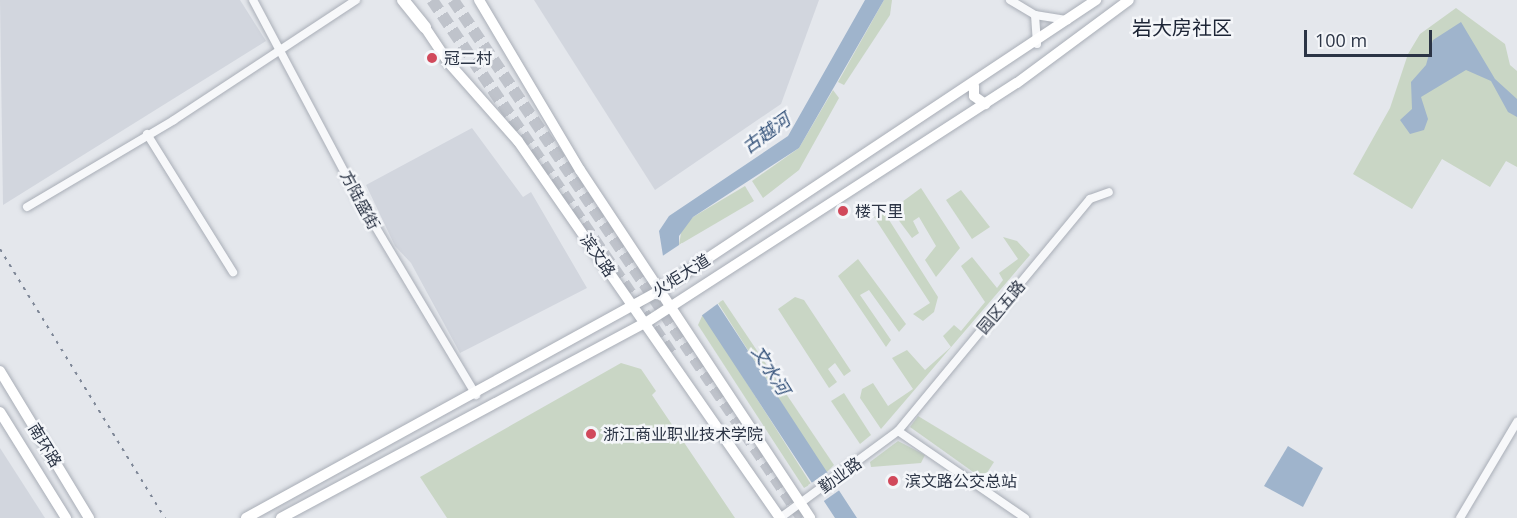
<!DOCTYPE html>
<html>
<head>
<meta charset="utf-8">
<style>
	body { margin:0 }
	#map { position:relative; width:1517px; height:518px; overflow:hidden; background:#e4e7ec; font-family:"Open Sans","Noto Sans SC",sans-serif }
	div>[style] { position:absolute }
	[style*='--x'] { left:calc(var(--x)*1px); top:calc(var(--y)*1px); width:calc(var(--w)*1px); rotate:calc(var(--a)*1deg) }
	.built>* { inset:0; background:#d2d6de }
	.green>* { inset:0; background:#c9d6c5 }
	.water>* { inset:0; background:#9fb4cc }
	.pier>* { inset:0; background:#e4e7ec }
	.highway-tunnel>* { height:12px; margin-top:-6px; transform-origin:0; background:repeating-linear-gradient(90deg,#bfc3cb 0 12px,transparent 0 18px) }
	.roads { filter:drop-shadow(0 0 2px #a9aeb7) drop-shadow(0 0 2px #a9aeb7) }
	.minor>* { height:8px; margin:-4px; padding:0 4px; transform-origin:4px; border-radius:4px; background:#f7f8fa }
	.major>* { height:10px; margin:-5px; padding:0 5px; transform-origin:5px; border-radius:5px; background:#fff }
	.highway>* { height:12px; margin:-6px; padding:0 6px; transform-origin:6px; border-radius:6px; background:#fff }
	.rail>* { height:2px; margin-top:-1px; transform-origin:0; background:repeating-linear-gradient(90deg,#7d8696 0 3px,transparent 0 9px) }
	.dots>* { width:16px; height:16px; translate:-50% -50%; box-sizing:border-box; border:3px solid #f4f6f9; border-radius:50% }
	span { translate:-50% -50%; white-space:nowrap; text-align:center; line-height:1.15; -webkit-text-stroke:5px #f4f6f9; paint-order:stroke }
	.poi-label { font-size:16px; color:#2b3445 }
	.left { translate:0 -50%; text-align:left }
	.street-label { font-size:16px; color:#2b3445 }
	.water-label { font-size:18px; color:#34527a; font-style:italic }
	.quarter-label { font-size:20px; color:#1d2536 }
	.scale { position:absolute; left:1304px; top:30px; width:128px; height:27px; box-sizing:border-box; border:3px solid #2b3445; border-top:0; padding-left:8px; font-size:18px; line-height:21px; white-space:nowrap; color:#2b3445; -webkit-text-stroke:4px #f4f6f9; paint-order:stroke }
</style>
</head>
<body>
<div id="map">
	<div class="built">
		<i style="clip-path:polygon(0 0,240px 0,266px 41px,3px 205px)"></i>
		<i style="clip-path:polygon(534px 0,819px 0,781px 104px,655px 190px)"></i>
		<i style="clip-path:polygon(472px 128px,523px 197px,531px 192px,587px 288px,460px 353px,411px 263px,395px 246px,366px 185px)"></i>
		<i style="clip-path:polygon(0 448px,45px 518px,0 518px)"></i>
	</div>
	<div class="green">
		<i style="clip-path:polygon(884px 0,892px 0,890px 15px,844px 85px,838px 82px)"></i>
		<i style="clip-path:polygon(1456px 8px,1505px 44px,1510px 65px,1517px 71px,1517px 167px,1506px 161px,1490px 187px,1442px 159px,1412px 209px,1353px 174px,1390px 108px,1408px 54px,1420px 34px)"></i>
		<i style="clip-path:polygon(833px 90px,839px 98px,799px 170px,763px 198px,752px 181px,799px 148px)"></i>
		<i style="clip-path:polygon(745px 186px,754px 201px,679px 245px,682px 227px,693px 217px)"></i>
		<i style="clip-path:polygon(921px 188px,960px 248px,936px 277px,925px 260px,936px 246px,919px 217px,913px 221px,919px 233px,912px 238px,891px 210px)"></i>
		<i style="clip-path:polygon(961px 190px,990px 227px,972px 239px,946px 200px)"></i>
		<i style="clip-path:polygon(884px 212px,938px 297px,934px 312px,923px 321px,913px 314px,930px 303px,874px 217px)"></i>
		<i style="clip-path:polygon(1003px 237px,1017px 241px,1030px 255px,881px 429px,860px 398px,862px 389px,873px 383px,888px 406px,913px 389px,892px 358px,907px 350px,925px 370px,951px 347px,943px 336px,954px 325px,961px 331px,985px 302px,961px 266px,972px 257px,997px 288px,1003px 280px,999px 273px,1018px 259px)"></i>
		<i style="clip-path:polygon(858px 259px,906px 324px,899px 332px,869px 290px,860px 295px,891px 340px,886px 347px,838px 276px)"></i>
		<i style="clip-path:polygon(795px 297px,804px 300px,851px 371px,844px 376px,835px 363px,828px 369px,837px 382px,829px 388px,778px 309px)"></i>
		<i style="clip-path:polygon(723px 300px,834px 465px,826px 473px,718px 303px)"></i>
		<i style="clip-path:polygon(703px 314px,811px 484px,804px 488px,698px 325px)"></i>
		<i style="clip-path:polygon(621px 363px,641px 369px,656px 391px,652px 395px,735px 518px,447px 518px,420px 477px)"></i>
		<i style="clip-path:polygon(844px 393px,871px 435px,860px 444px,831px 401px)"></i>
		<i style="clip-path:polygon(918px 416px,994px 462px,983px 479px,910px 427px)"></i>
		<i style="clip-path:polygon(898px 441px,925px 455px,921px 463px,871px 467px,870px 462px)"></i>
	</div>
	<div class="water">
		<i style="clip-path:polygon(865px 0,884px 0,799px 148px,693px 217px,679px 236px,679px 245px,857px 518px,835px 518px,663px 256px,659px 231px,669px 216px,788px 136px)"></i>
		<i style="clip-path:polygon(1461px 22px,1495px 79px,1517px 99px,1517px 117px,1508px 112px,1491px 81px,1466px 70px,1421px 97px,1428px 119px,1424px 130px,1410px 134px,1400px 120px,1412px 109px,1411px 82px,1426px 65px,1433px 40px)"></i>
		<i style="clip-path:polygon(1288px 446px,1323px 468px,1303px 507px,1264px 486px)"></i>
	</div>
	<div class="pier">
		<i style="clip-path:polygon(682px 243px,720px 302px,701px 316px,661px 257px)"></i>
		<i style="clip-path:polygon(829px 472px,841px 489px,821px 503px,808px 485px)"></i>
	</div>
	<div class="highway-tunnel">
		<i style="--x:432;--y:0;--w:428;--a:55.9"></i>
		<i style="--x:453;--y:0;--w:625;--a:56.03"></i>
	</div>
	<div class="roads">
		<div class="minor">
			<i style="--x:253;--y:0;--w:222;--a:62"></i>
			<i style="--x:357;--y:196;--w:232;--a:59.1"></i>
			<i style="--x:1010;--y:0;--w:29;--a:31"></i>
			<i style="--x:1035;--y:15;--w:33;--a:9"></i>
			<i style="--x:1035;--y:15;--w:29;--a:86"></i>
			<i style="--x:147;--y:134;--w:163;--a:58.1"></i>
			<i style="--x:27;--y:207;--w:171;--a:-30.6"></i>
			<i style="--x:174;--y:120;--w:218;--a:-33.4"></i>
			<i style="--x:898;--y:431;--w:154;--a:34.4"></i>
			<i style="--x:780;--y:518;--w:147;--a:-36.4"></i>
			<i style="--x:898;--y:431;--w:301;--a:-50.4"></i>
			<i style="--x:1090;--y:199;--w:20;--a:-20"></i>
			<i style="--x:1460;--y:518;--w:112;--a:-59.3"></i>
		</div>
		<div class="major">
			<i style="--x:479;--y:0;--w:198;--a:59.3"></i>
			<i style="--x:580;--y:170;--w:417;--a:56.5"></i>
			<i style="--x:420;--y:20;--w:50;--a:56.3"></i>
			<i style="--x:448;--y:62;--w:106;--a:48.5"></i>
			<i style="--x:518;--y:141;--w:459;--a:55.2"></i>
			<i style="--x:974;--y:86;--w:10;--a:90"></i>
			<i style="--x:974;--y:96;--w:14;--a:36"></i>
			<i style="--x:0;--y:371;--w:172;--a:58.8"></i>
			<i style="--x:0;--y:412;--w:125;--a:58.1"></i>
			<i style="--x:246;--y:518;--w:473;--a:-28.8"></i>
			<i style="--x:660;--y:290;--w:524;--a:-33.63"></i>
			<i style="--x:281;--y:518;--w:415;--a:-28.2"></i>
			<i style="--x:647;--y:322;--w:440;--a:-32.9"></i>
			<i style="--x:1017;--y:83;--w:139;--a:-36.5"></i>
		</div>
		<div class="highway">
			<i style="--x:403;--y:0;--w:35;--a:51"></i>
		</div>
	</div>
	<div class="rail">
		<i style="--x:0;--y:249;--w:316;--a:58.5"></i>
	</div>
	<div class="dots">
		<i style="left:432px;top:58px;background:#d1495b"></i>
		<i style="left:843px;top:211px;background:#d1495b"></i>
		<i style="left:591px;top:434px;background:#d1495b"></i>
		<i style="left:893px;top:481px;background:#d1495b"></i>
	</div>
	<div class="poi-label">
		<span class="left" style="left:444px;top:58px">冠二村</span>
		<span class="left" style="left:855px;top:211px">楼下里</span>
		<span class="left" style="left:603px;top:434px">浙江商业职业技术学院</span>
		<span class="left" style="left:905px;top:481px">滨文路公交总站</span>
	</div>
	<div class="street-label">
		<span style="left:360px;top:200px;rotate:62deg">方陆盛街</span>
		<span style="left:598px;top:255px;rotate:55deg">滨文路</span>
		<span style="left:681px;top:275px;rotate:-32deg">火炬大道</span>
		<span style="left:1001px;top:307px;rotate:-50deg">园区五路</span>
		<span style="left:45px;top:445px;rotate:59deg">南环路</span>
		<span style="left:840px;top:475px;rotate:-36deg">勤业路</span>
	</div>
	<div class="water-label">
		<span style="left:766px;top:133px;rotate:-36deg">古越河</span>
		<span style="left:771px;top:370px;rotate:58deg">文水河</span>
	</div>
	<div class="quarter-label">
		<span style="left:1182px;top:27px">岩大房社区</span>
	</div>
	<div class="scale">100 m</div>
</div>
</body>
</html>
